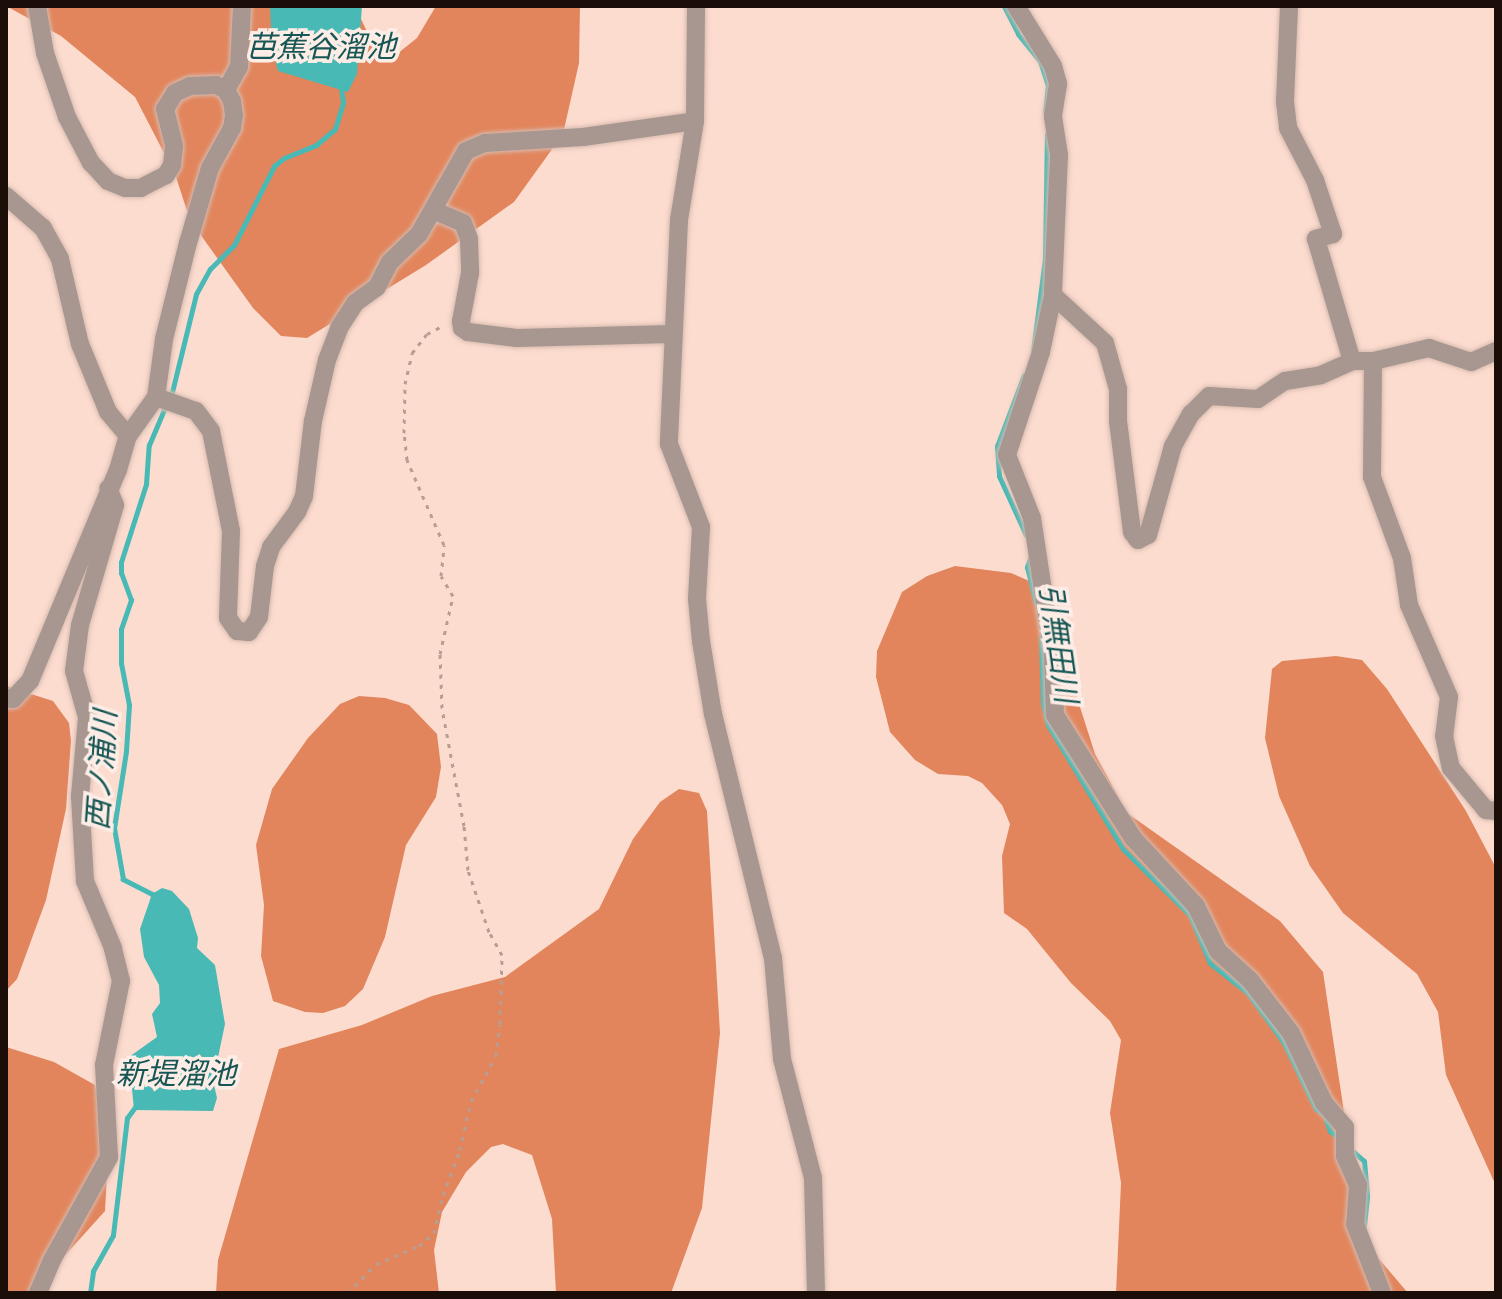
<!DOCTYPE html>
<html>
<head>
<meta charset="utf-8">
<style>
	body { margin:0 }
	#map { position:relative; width:1502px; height:1299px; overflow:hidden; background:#fcdccf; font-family:"Exo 2","Noto Sans JP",sans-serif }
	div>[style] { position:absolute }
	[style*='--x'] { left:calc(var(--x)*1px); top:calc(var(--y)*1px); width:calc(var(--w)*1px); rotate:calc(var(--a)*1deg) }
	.forest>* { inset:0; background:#e2855c }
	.water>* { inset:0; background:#48b9b5 }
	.stream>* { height:5px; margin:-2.5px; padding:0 2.5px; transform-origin:2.5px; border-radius:2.5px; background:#48b9b5 }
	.path>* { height:3px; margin-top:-1.5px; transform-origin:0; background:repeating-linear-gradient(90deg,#b89d93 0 4px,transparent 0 10px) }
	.roads { filter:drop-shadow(0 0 2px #d8bbaf) drop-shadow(0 0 2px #d8bbaf) }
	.minor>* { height:18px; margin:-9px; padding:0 9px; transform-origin:9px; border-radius:9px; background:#a79790 }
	span { translate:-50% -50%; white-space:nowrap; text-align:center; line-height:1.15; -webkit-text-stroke:7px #fdede6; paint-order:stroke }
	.water-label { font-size:30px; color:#165654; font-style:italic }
	.frame { position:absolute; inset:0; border:8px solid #1b0e09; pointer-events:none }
</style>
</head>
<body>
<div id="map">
	<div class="forest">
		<i style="clip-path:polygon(6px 6px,355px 6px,377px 53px,397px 54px,417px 38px,436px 6px,580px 6px,579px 63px,563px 134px,514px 202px,426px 265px,307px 338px,281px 336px,253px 308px,190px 220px,175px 174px,135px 97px,61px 36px)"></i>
		<i style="clip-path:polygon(955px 566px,1011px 573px,1034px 583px,1065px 660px,1095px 754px,1127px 813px,1280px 921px,1323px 972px,1360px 1219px,1379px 1259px,1408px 1293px,1116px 1293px,1121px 1183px,1110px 1113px,1121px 1040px,1110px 1021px,1071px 983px,1027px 929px,1004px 913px,1002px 856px,1010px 824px,1002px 805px,982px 783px,968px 776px,938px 774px,915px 760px,890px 732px,876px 677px,877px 651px,902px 592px,927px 576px)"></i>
		<i style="clip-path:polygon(1336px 656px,1362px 660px,1387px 689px,1466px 811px,1496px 868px,1496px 1186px,1446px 1075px,1438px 1012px,1417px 974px,1343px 913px,1310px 866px,1279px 796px,1265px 738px,1272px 669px,1282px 661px)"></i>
		<i style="clip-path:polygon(6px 686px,53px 701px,69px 723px,71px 741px,66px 809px,46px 900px,17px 979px,6px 991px)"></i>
		<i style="clip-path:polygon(359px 696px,385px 698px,409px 705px,437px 734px,441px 767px,436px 797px,406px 845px,385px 937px,363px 989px,345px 1006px,323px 1013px,305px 1012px,273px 1001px,261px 956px,264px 905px,256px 845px,272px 789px,308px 738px,340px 704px)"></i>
		<i style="clip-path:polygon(679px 789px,699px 793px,707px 811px,720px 1033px,702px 1208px,671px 1293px,556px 1293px,552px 1219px,532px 1155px,503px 1144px,491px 1147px,466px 1172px,442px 1212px,434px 1250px,439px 1293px,216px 1293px,218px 1260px,279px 1049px,362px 1025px,432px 996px,505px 977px,599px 909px,633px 839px,660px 802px)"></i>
		<i style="clip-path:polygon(6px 1047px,54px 1062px,95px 1085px,109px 1137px,105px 1211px,31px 1293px,6px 1293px)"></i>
	</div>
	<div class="water">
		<i style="clip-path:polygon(270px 6px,362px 6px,357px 74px,348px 92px,278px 71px,272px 48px)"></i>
		<i style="clip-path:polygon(162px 888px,172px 891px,189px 909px,198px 938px,197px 948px,215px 965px,225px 1024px,213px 1081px,217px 1098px,213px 1111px,134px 1110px,129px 1057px,157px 1037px,152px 1014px,160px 1003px,159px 985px,144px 957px,140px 929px,152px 894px)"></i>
	</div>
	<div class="stream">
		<i style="--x:1004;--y:6;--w:31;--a:63"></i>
		<i style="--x:1018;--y:34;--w:35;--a:51"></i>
		<i style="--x:1040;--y:61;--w:25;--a:72"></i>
		<i style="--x:1048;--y:85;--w:27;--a:96"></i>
		<i style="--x:1033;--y:351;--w:93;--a:-82.6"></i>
		<i style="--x:1045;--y:259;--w:125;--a:-89.1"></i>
		<i style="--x:1024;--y:375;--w:76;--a:110.8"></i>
		<i style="--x:997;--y:446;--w:30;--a:86"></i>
		<i style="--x:999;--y:476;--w:65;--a:65.4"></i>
		<i style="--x:172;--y:392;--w:101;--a:-76.2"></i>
		<i style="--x:196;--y:294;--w:29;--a:-61"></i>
		<i style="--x:210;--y:269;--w:34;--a:-45"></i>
		<i style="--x:234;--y:245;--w:89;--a:-63.1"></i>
		<i style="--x:274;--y:166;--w:13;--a:-39"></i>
		<i style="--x:284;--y:158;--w:35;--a:-22"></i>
		<i style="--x:316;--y:145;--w:25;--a:-40"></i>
		<i style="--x:335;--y:129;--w:28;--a:-73"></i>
		<i style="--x:343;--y:102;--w:15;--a:-98"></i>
		<i style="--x:1031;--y:555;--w:13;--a:108"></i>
		<i style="--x:1027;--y:567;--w:37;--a:76"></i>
		<i style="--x:1041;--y:637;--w:66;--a:88.3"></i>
		<i style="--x:1043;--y:703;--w:23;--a:77"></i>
		<i style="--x:1048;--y:725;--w:145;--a:58.8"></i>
		<i style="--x:1123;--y:849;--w:94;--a:44.6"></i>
		<i style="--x:1190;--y:915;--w:52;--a:67.4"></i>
		<i style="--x:1210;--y:963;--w:48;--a:38.3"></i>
		<i style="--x:1248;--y:993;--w:62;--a:54.2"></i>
		<i style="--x:1284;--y:1043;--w:73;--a:64.1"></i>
		<i style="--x:1316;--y:1109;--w:9;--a:32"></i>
		<i style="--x:1324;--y:1114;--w:18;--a:71"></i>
		<i style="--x:1330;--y:1131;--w:11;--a:38"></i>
		<i style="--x:155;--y:900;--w:7;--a:-117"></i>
		<i style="--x:152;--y:894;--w:33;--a:-153"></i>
		<i style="--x:123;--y:879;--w:52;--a:-100"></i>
		<i style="--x:114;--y:828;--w:78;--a:-81.1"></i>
		<i style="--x:126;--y:751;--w:46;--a:-86.3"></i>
		<i style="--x:129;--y:705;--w:43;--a:-100.8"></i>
		<i style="--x:121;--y:663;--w:34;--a:-90"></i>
		<i style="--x:121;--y:629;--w:31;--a:-71"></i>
		<i style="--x:131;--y:600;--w:29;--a:-110"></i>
		<i style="--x:121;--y:573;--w:11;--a:-90"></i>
		<i style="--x:121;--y:562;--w:82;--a:-72.2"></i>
		<i style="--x:146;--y:484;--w:39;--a:-86"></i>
		<i style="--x:149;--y:445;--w:39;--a:-67"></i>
		<i style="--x:1349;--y:1148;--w:20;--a:41"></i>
		<i style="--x:1364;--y:1161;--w:36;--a:85"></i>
		<i style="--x:1367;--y:1197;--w:30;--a:96"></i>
		<i style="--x:90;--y:1293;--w:22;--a:-82"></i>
		<i style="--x:93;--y:1271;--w:41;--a:-60.9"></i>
		<i style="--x:113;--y:1235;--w:118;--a:-83.2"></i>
		<i style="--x:127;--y:1118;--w:17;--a:-54"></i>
	</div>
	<div class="path">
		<i style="--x:348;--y:1293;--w:40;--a:-46"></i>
		<i style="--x:376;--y:1264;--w:47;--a:-22.7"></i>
		<i style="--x:419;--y:1246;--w:20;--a:-41"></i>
		<i style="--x:434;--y:1233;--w:39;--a:-77"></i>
		<i style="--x:443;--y:1195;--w:48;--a:-69.3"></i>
		<i style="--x:460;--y:1150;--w:50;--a:-77.3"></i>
		<i style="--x:471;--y:1101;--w:51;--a:-60.9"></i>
		<i style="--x:496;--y:1056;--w:32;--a:-83"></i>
		<i style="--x:500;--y:1024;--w:69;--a:-88.3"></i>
		<i style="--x:502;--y:955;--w:26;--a:-119"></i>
		<i style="--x:489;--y:932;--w:65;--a:-108.7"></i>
		<i style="--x:468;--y:870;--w:44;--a:-95.2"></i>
		<i style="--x:464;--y:826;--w:120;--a:-100.6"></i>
		<i style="--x:442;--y:708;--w:54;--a:-92.1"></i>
		<i style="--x:440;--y:654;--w:59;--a:-77.4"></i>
		<i style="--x:453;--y:596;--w:23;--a:-121"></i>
		<i style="--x:441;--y:576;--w:31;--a:-84"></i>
		<i style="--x:444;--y:545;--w:93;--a:-113.5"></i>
		<i style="--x:407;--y:460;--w:27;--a:-96"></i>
		<i style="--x:404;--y:433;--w:49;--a:-88.8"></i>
		<i style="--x:405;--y:384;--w:32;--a:-77"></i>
		<i style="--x:412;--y:353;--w:24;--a:-52"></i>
		<i style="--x:427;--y:334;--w:19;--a:-28"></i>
	</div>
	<div class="roads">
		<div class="minor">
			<i style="--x:696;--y:6;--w:115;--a:90.5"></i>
			<i style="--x:695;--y:121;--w:100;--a:99.2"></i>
			<i style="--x:679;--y:220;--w:224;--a:92.6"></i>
			<i style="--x:669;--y:444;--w:89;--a:68.9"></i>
			<i style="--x:701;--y:527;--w:72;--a:93.2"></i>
			<i style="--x:697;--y:599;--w:42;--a:84.6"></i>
			<i style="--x:701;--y:641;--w:74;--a:80.7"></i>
			<i style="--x:713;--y:714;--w:251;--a:76.2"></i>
			<i style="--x:773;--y:958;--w:101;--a:84.9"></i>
			<i style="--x:782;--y:1059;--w:123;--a:75.4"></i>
			<i style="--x:813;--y:1178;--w:115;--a:88.5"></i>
			<i style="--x:1016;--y:6;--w:70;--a:58.3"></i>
			<i style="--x:1053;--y:66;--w:19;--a:74"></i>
			<i style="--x:1058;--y:84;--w:33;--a:99"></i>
			<i style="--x:1053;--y:117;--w:38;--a:81"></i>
			<i style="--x:1059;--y:155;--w:140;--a:92.5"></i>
			<i style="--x:1053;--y:295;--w:58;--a:101.9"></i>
			<i style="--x:1041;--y:352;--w:108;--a:108.3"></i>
			<i style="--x:1007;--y:455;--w:68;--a:68.4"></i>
			<i style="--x:1032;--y:518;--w:140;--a:81.3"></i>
			<i style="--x:1053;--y:656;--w:59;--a:88.1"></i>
			<i style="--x:1055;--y:715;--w:146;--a:57.6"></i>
			<i style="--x:1133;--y:838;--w:93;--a:47.2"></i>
			<i style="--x:1196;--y:906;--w:50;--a:63.9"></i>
			<i style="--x:1218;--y:951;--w:43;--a:42.2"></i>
			<i style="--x:1250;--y:980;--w:67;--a:52.3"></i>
			<i style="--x:1291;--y:1033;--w:77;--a:64.8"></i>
			<i style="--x:1324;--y:1103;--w:32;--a:49"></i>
			<i style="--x:1345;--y:1127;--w:29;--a:90"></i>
			<i style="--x:1345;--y:1156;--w:32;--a:66"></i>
			<i style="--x:1358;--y:1185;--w:39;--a:94"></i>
			<i style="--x:1355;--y:1224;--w:74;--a:68.6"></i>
			<i style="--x:1289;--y:6;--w:96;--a:92.4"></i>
			<i style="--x:1285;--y:102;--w:26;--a:83"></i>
			<i style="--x:1288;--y:128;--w:59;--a:62.6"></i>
			<i style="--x:1315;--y:180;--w:57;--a:71.6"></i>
			<i style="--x:1333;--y:234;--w:18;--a:164"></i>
			<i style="--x:1316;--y:239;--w:127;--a:73.6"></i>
			<i style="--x:226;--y:90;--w:26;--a:-61"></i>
			<i style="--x:239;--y:67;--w:61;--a:-87.2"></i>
			<i style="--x:6;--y:196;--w:49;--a:40.9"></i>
			<i style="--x:43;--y:228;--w:35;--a:61"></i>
			<i style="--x:60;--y:259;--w:87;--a:76.8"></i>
			<i style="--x:80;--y:344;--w:74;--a:67.6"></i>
			<i style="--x:108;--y:412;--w:31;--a:50"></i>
			<i style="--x:435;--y:211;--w:30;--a:23"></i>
			<i style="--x:463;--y:223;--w:17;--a:69"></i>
			<i style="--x:469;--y:239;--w:34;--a:88"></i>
			<i style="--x:470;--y:273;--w:49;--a:100.6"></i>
			<i style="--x:461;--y:321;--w:7;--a:82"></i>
			<i style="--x:462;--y:328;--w:7;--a:34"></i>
			<i style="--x:468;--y:332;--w:49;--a:7"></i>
			<i style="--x:517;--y:338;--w:155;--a:-1.5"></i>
			<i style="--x:1053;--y:295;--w:71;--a:42.7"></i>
			<i style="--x:1105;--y:343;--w:48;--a:74.2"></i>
			<i style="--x:1118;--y:389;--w:32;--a:90"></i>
			<i style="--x:1118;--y:421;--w:112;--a:82.8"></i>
			<i style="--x:1132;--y:532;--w:10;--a:53"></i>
			<i style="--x:1138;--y:540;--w:11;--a:-27"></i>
			<i style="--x:1148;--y:535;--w:92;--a:-74.3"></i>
			<i style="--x:1173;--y:446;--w:37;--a:-61"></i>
			<i style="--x:1191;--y:414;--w:25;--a:-45"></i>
			<i style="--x:1209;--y:396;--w:49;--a:3.5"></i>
			<i style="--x:1258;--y:399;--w:32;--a:-34"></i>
			<i style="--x:1285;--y:381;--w:36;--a:-9"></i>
			<i style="--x:1321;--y:375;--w:34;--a:-24"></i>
			<i style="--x:1352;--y:361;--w:21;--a:0"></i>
			<i style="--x:1496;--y:351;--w:27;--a:156"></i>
			<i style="--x:1471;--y:362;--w:44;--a:-161.6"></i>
			<i style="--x:1429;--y:348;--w:57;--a:166.9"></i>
			<i style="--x:1373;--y:361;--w:116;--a:90.5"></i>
			<i style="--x:1372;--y:477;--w:86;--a:69.7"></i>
			<i style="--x:1402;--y:558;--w:48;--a:81.5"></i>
			<i style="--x:1409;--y:605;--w:100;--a:66.5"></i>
			<i style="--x:1449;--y:697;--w:39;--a:97"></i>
			<i style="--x:1444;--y:736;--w:33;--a:78"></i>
			<i style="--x:1451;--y:768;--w:55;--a:50.2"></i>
			<i style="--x:1486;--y:810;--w:10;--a:6"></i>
			<i style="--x:156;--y:397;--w:42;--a:19.3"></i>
			<i style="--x:196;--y:411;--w:25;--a:53"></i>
			<i style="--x:211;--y:431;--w:102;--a:78.7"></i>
			<i style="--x:231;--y:531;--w:87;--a:92"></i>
			<i style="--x:228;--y:618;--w:16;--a:55"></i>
			<i style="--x:237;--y:631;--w:12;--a:5"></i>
			<i style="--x:249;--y:632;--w:18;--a:-56"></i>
			<i style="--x:259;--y:617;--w:51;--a:-83.3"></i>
			<i style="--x:265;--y:566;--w:20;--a:-72"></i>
			<i style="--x:271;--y:547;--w:44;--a:-53.4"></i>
			<i style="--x:297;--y:512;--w:17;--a:-66"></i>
			<i style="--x:304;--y:496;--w:76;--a:-83.2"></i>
			<i style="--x:313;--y:421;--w:63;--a:-77.1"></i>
			<i style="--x:327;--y:360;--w:34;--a:-69"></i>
			<i style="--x:339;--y:328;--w:30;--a:-57"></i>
			<i style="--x:355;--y:303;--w:27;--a:-36"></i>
			<i style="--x:377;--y:287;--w:28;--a:-63"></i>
			<i style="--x:390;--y:262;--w:40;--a:-44"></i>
			<i style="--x:419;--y:234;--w:95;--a:-60.5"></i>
			<i style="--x:466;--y:151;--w:21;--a:-23"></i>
			<i style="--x:485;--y:143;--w:98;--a:-3.5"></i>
			<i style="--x:583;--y:137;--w:113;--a:-8.1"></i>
			<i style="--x:6;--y:698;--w:7;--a:8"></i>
			<i style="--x:13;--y:699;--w:25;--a:-47"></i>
			<i style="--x:30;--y:681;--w:229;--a:-67.4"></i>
			<i style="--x:118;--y:470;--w:35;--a:-74"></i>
			<i style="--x:128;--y:436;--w:48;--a:-54.3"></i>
			<i style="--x:156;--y:397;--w:59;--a:-82.1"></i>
			<i style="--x:164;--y:339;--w:99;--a:-76"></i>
			<i style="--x:188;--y:243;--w:78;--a:-73.7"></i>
			<i style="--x:210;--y:168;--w:46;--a:-61.2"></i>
			<i style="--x:232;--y:128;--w:13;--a:-81"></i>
			<i style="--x:234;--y:115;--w:14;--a:-98"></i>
			<i style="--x:232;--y:101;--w:13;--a:-119"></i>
			<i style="--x:226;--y:90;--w:11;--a:-153"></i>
			<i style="--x:216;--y:85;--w:26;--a:178"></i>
			<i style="--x:190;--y:86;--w:17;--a:155"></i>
			<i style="--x:175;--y:93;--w:19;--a:122"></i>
			<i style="--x:165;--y:109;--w:38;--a:76"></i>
			<i style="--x:174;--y:146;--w:19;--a:96"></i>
			<i style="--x:172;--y:165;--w:12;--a:121"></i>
			<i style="--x:166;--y:175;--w:28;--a:153"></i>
			<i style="--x:141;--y:188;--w:16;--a:180"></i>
			<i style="--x:125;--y:188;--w:18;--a:-158"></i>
			<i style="--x:108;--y:181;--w:25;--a:-133"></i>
			<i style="--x:91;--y:163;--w:52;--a:-117.6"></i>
			<i style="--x:67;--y:117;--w:68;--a:-109"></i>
			<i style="--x:45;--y:53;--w:48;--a:-99.7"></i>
			<i style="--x:38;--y:1293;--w:36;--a:-67"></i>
			<i style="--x:52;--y:1260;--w:118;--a:-61"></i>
			<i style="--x:109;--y:1157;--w:92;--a:-93.1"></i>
			<i style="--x:104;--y:1065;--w:86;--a:-78.6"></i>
			<i style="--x:121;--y:981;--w:34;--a:-104"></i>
			<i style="--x:113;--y:948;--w:73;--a:-112.7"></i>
			<i style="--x:85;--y:881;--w:85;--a:-93.4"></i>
			<i style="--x:80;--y:796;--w:79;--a:-84.9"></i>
			<i style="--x:87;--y:717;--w:48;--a:-105.8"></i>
			<i style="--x:74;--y:671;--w:46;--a:-82.6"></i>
			<i style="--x:80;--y:625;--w:125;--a:-73.7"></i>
			<i style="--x:115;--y:505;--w:18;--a:-112"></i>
		</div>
	</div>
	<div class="water-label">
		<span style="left:321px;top:45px">芭蕉谷溜池</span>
		<span style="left:1060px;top:643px;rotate:82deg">引無田川</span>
		<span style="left:100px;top:770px;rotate:-86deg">西ノ浦川</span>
		<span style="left:176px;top:1072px">新堤溜池</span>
	</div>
	<div class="frame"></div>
</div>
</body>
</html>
